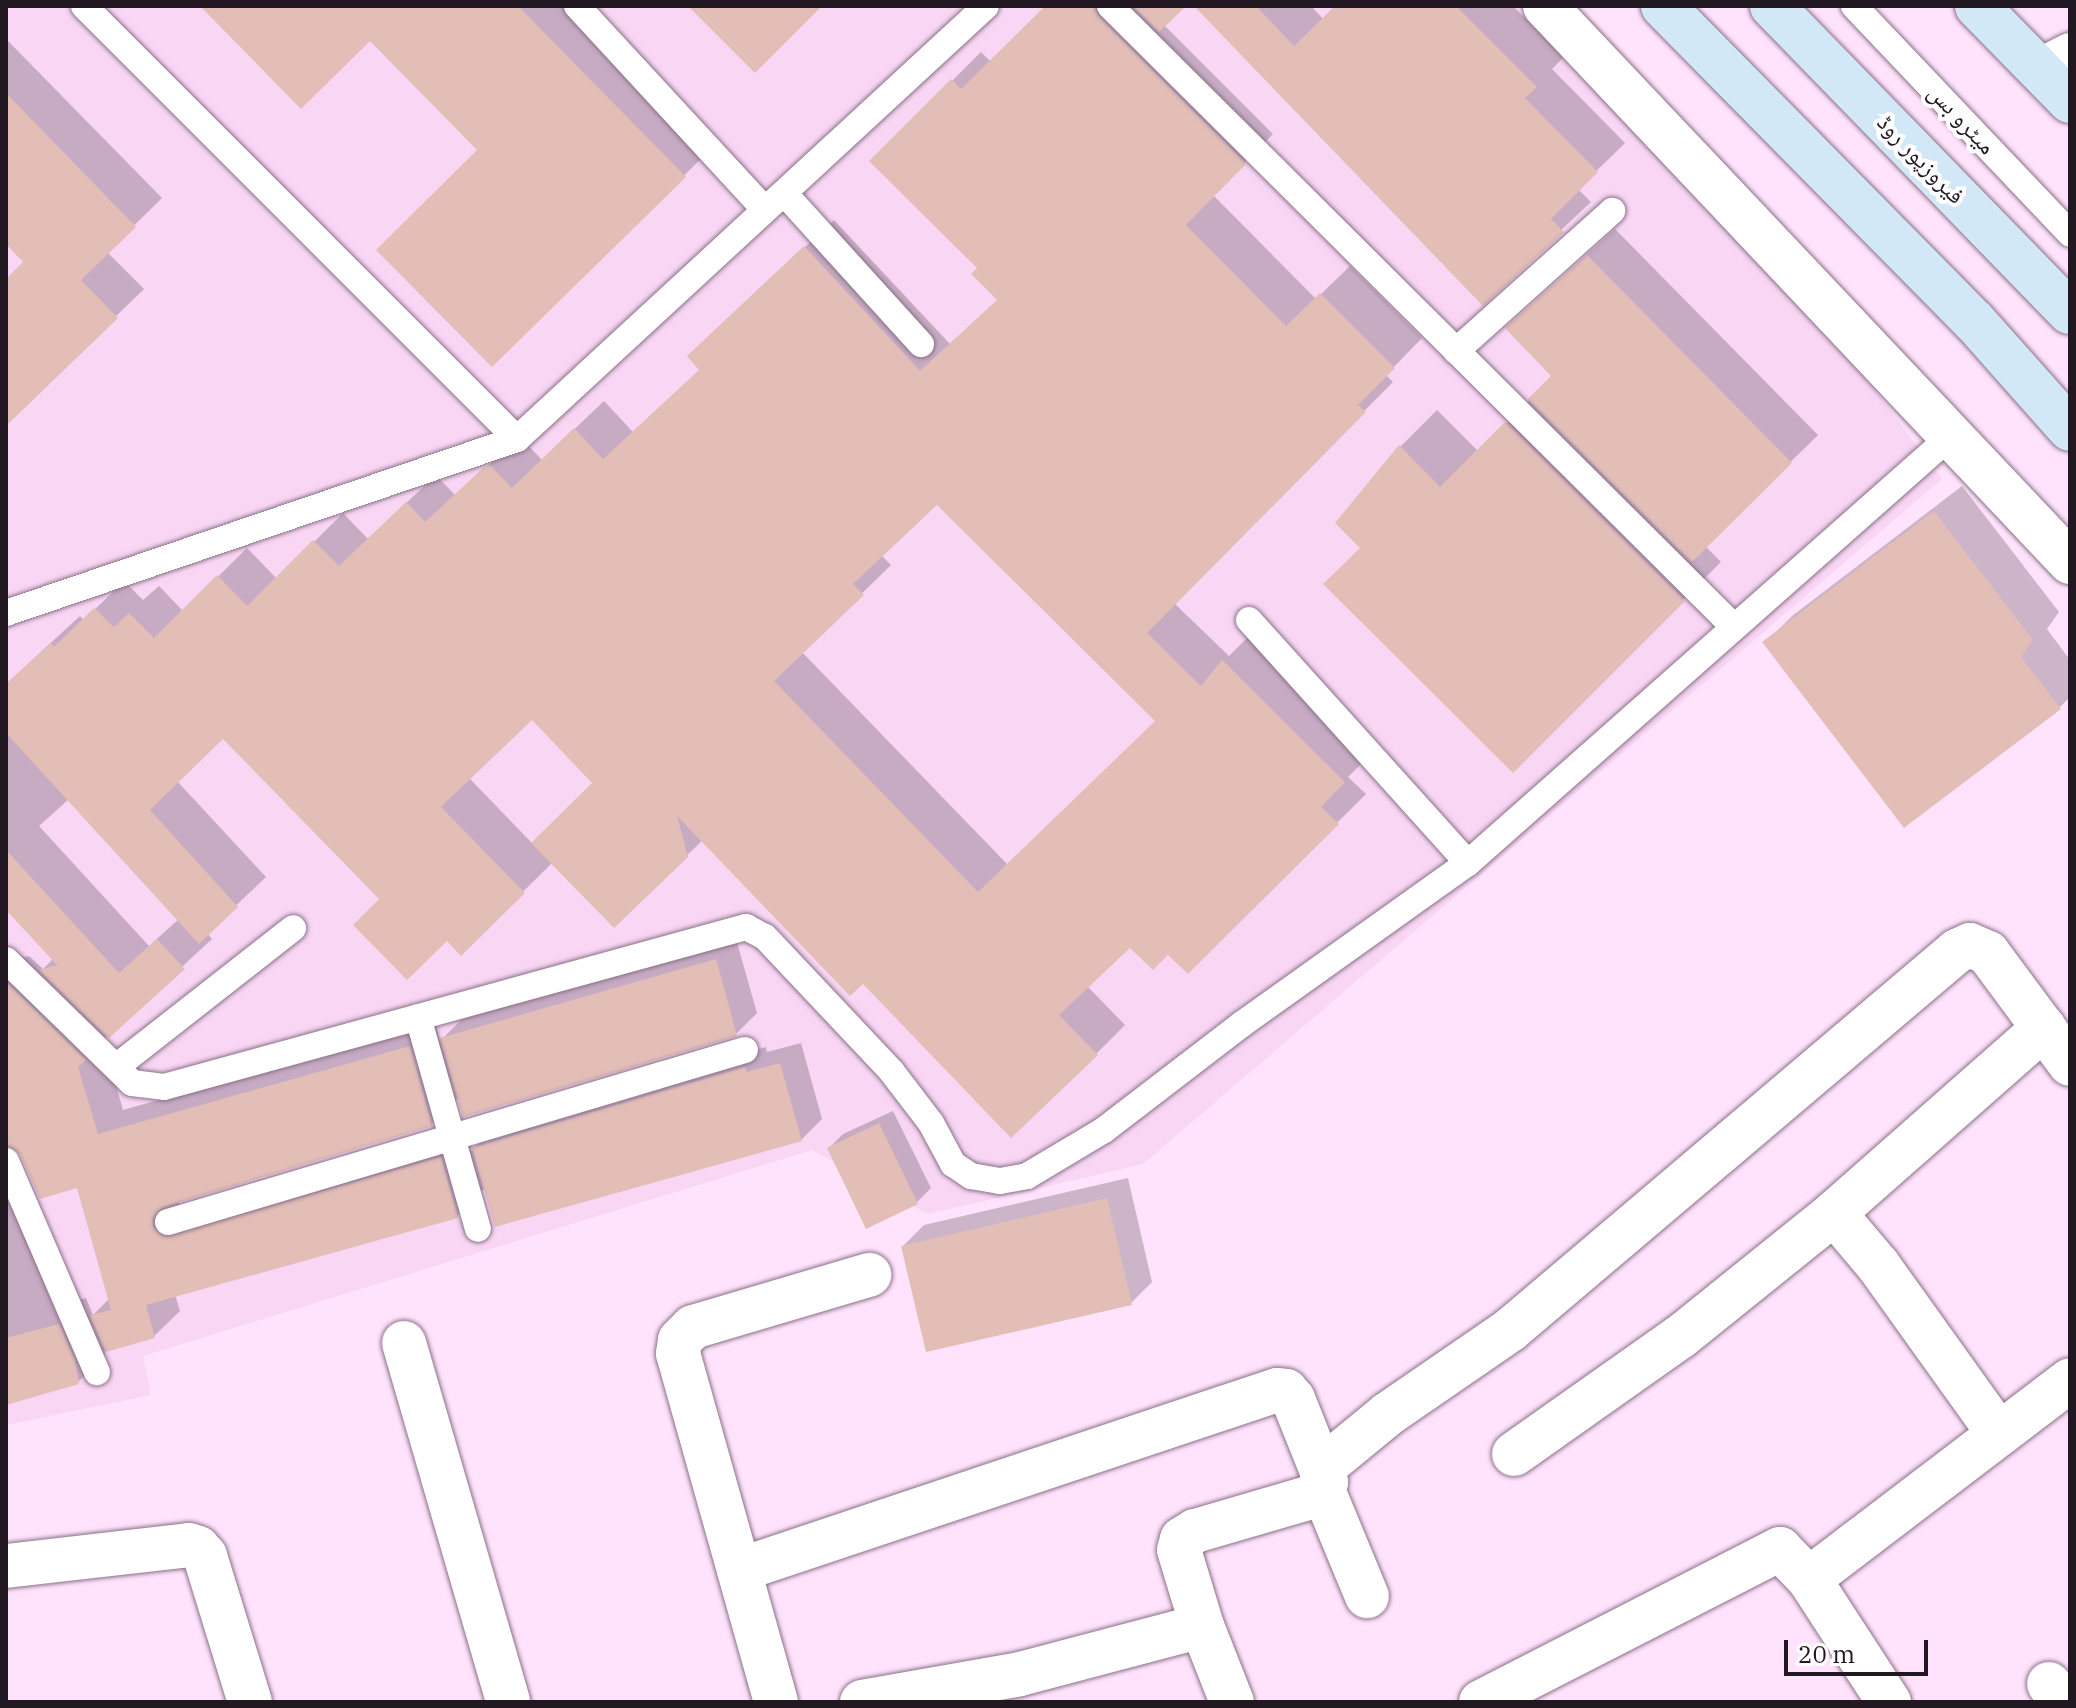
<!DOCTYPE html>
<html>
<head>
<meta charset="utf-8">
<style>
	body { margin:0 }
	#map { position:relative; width:2076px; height:1708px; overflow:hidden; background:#ffe3fc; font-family:"IBM Plex Serif","Noto Naskh Arabic",serif }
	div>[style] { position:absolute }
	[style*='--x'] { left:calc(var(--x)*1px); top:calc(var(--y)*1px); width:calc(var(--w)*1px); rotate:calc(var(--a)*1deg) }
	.built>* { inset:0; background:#f8d6f4 }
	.shadow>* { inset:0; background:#0003 }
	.building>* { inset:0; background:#e3beb7 }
	.roads { filter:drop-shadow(0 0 2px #8a7187) drop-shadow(0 0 2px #8a7187) }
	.service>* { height:26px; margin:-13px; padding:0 13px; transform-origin:13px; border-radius:13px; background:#fff }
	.minor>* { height:44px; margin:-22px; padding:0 22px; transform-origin:22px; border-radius:22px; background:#fff }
	.tertiary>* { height:44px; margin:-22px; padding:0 22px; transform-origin:22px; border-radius:22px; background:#fff }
	.primary>* { height:44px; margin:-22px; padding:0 22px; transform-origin:22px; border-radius:22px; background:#d3e8f7 }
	span { translate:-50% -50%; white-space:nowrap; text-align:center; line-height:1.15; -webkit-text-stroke:8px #fff; paint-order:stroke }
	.street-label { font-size:24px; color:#221821 }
	.frame { position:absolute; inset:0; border:8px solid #221821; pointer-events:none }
	.scale { position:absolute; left:1784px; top:1640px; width:144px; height:36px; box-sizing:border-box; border:4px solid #221821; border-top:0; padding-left:10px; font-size:24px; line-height:28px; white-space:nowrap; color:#221821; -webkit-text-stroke:6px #fff; paint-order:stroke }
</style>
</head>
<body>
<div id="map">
	<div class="built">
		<i style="clip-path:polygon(6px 6px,1515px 6px,1821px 319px,1942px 479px,1143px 1164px,928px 1214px,812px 1150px,143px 1356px,151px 1395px,6px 1425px)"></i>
	</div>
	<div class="shadow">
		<i style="clip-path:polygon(237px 6px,580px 6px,716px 144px,492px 365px,480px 150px,370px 38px)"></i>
		<i style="clip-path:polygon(evenodd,1049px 6px,1183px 6px,1164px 25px,1273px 134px,1213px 195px,1316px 299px,1350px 266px,1422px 338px,1386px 375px,1393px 382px,1174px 603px,1229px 656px,1252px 633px,1372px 753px,1348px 777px,1366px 794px,1188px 971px,1168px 952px,1130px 945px,1087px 986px,1125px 1025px,1096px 1054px,863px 981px,703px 840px,614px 925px,553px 862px,461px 953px,447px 938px,382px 899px,223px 736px,177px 781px,266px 877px,207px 933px,212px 939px,103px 1040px,123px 1110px,435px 1022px,440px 1041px,464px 1017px,736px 939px,757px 1013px,736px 1034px,459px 1097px,431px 1125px,177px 1200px,183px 1209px,466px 1133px,471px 1151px,495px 1128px,766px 1047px,767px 1052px,801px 1043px,822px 1119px,801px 1140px,485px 1188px,457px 1216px,175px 1295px,180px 1311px,154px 1336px,105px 1351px,105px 1355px,78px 1382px,6px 1403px,6px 1157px,58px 1305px,86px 1298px,93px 1315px,110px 1298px,78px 1185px,6px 1087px,6px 962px,29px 956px,43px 969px,53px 959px,6px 907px,6px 684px,80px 616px,84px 620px,124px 581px,143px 600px,159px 586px,183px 611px,247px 548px,277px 579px,343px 513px,368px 539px,436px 475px,455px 495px,520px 437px,542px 460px,604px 401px,633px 432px,701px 369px,718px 328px,834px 220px,950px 344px,999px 299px,980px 268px,872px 161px,981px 52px,991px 62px,1049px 6px,938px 502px,1158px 721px,1008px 865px,802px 652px,891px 565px,881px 555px,938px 502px,1049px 6px,532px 717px,594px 782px,532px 843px,469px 778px,532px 717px,1049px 6px,69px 799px,179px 919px,149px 946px,39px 826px,69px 799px)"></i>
		<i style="clip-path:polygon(1196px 6px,1311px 6px,1323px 19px,1337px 6px,1513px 6px,1564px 57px,1552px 69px,1625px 143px,1578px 189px,1591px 202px,1483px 303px)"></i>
		<i style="clip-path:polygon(6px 39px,162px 198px,107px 252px,144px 289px,6px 423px,6px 282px,26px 262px,6px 242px)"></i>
		<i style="clip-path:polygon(1615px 229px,1818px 435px,1705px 546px,1721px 562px,1513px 770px,1362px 548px,1400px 447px,1437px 410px,1478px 451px,1554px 376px,1535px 302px)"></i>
		<i style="clip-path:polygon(1962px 486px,2059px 612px,2047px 629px,2070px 660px,2070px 697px,2059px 708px,1765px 643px,1792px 616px)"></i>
		<i style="clip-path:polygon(893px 1111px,931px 1188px,917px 1202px,829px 1148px,843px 1134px)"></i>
		<i style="clip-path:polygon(1128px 1178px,1152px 1282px,1131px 1303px,903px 1246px,924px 1225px)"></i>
	</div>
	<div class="building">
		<i style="clip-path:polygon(200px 6px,518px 6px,686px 177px,492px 367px,376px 250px,477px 150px,370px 41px,301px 109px)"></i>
		<i style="clip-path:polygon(688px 6px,822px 6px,755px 73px)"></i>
		<i style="clip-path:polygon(evenodd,1045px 6px,1094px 6px,1099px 17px,1246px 164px,1186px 225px,1286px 326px,1320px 293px,1395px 368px,1358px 405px,1366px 412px,1147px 633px,1201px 686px,1222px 660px,1345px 782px,1321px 807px,1339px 824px,1188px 974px,1168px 955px,1153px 970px,1130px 948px,1059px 1015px,1098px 1055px,1011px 1138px,863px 984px,850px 996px,677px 816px,688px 857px,614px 928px,531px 843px,592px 783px,532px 720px,441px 807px,525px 893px,461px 956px,447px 941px,407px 980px,353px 925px,379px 899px,223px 739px,150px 810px,238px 907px,199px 944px,6px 733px,6px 684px,51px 643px,54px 647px,94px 608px,114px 627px,129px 613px,154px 638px,217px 575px,247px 606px,313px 540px,339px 566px,406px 502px,425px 522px,483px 468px,490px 465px,512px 488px,574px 428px,603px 459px,699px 370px,687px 356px,804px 246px,920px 371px,997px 300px,971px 274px,977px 268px,869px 161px,951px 79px,961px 89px,1045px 6px,937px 505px,1155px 721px,978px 892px,774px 681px,864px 595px,853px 584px,937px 505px)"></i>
		<i style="clip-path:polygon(1133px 6px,1186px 6px,1159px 32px)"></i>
		<i style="clip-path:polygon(1194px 6px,1256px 6px,1294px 46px,1335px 6px,1456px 6px,1537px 87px,1525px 98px,1598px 172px,1551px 219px,1564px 232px,1483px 306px)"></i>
		<i style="clip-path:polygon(6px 93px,136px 227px,81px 280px,118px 318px,6px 426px,6px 279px,23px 262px,6px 244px)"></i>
		<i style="clip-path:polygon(1587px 255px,1792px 463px,1692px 562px,1528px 399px,1551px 376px,1505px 328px)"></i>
		<i style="clip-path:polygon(1505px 422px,1685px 601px,1513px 773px,1323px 584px,1360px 548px,1335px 523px,1399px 445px,1440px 487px)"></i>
		<i style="clip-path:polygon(1934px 511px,2033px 640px,2021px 657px,2061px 709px,1904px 828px,1762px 642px)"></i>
		<i style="clip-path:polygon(6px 850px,119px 973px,157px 939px,185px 969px,109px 1038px,39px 970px,57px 965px,6px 910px)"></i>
		<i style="clip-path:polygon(716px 959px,737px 1036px,463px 1117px,440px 1038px)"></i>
		<i style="clip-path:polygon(6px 982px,86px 1060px,78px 1067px,98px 1134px,410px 1046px,432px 1126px,163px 1207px,152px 1219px,153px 1227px,164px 1237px,441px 1157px,458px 1218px,146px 1305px,155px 1338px,106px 1352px,90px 1315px,111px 1310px,77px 1188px,40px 1199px,20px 1154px,6px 1145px)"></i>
		<i style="clip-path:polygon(780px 1063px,802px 1141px,495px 1227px,472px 1148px,745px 1067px,747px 1072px)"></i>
		<i style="clip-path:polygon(879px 1123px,918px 1204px,866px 1229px,827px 1148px)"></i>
		<i style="clip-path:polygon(1107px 1198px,1132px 1305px,926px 1352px,901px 1246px)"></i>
		<i style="clip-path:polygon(59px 1324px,75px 1361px,79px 1384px,6px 1405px,6px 1338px)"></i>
	</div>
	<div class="roads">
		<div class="service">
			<i style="--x:84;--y:6;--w:612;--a:45"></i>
			<i style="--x:517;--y:439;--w:638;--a:-42.71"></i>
			<i style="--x:577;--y:6;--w:277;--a:47.3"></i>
			<i style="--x:1110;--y:6;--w:879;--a:44.86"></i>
			<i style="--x:1854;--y:6;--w:314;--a:46.5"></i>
			<i style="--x:784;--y:193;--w:204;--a:47.8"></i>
			<i style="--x:1456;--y:351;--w:210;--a:-41.9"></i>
			<i style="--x:6;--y:613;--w:540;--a:-18.8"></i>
			<i style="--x:1249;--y:620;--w:327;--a:48"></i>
			<i style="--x:6;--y:960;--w:176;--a:44.3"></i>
			<i style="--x:132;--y:1083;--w:32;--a:7"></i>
			<i style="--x:164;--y:1087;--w:604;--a:-15.37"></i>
			<i style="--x:746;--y:927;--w:21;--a:28"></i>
			<i style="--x:765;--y:937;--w:185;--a:46.7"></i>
			<i style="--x:892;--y:1072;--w:64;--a:52.6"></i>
			<i style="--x:931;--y:1123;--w:47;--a:61.8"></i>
			<i style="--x:953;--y:1164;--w:22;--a:34"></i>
			<i style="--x:971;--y:1176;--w:29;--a:10"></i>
			<i style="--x:1000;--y:1181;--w:27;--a:-10"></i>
			<i style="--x:1027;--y:1176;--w:90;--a:-30.9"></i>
			<i style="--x:1104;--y:1130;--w:174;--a:-37.5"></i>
			<i style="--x:1242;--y:1024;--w:277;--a:-35.5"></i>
			<i style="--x:1468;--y:863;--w:648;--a:-41.49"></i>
			<i style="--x:418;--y:1017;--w:220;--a:74.2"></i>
			<i style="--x:116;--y:1067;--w:225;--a:-38.1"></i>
			<i style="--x:6;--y:1161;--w:230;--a:66.7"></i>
			<i style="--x:168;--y:1222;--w:602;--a:-16.6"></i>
		</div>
		<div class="minor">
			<i style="--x:2041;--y:70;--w:33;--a:-27"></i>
			<i style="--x:1834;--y:1213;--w:68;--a:49.8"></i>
			<i style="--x:1878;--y:1265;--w:208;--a:54.4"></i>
			<i style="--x:404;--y:1343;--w:374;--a:73.8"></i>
			<i style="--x:1514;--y:1454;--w:203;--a:-35.2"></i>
			<i style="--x:1680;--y:1337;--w:198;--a:-38.8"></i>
			<i style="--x:1834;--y:1213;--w:280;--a:-41.4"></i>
			<i style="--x:1323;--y:1490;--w:115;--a:67.5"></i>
			<i style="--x:6;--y:1566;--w:184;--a:-6.5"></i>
			<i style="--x:189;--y:1545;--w:9;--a:18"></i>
			<i style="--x:198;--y:1548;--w:11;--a:49"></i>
			<i style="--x:205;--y:1556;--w:153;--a:72.9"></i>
			<i style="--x:739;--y:1570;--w:567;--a:-18.5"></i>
			<i style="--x:1277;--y:1390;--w:9;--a:6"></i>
			<i style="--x:1286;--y:1391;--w:11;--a:49"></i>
			<i style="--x:1293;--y:1399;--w:75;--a:68.2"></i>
			<i style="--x:1321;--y:1469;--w:87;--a:-39.4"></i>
			<i style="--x:1388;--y:1414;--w:148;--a:-34.5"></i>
			<i style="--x:1510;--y:1330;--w:586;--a:-40.29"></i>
			<i style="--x:1957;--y:951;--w:14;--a:-25"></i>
			<i style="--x:1970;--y:945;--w:20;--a:24"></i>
			<i style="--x:1988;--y:953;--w:138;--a:53.5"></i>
			<i style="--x:1809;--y:1579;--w:328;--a:-37.3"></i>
			<i style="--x:1202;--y:1626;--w:82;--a:68.5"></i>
			<i style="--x:2049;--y:1684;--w:23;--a:52"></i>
			<i style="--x:776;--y:1702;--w:362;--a:-105.7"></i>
			<i style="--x:678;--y:1354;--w:14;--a:-82"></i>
			<i style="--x:680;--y:1340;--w:18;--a:-45"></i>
			<i style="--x:693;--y:1327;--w:184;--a:-16.5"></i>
			<i style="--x:862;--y:1702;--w:160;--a:-10"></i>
			<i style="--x:1020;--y:1674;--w:188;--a:-14.8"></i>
			<i style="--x:1202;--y:1626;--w:79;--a:-106.8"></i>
			<i style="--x:1179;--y:1550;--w:11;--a:-75"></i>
			<i style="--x:1182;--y:1539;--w:15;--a:-32"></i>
			<i style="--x:1195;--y:1531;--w:128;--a:-16.3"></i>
			<i style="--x:1318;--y:1495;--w:15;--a:-58"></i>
			<i style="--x:1326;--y:1482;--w:14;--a:-111"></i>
			<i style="--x:1481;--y:1702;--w:336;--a:-27.1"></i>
			<i style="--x:1780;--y:1549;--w:42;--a:46"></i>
			<i style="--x:1809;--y:1579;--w:147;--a:57"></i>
		</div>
		<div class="tertiary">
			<i style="--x:1545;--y:6;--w:765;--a:46.64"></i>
		</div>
		<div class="primary">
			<i style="--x:1663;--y:6;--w:443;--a:45.4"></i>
			<i style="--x:1974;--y:321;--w:144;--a:48.4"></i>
			<i style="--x:1772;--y:6;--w:427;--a:45.8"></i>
			<i style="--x:1977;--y:6;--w:133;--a:45.6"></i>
		</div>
	</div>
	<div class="street-label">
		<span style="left:1962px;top:119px;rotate:47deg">میٹرو بس</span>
		<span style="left:1921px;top:159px;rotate:46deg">فیروزپور روڈ</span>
	</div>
	<div class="frame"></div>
	<div class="scale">20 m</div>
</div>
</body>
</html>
